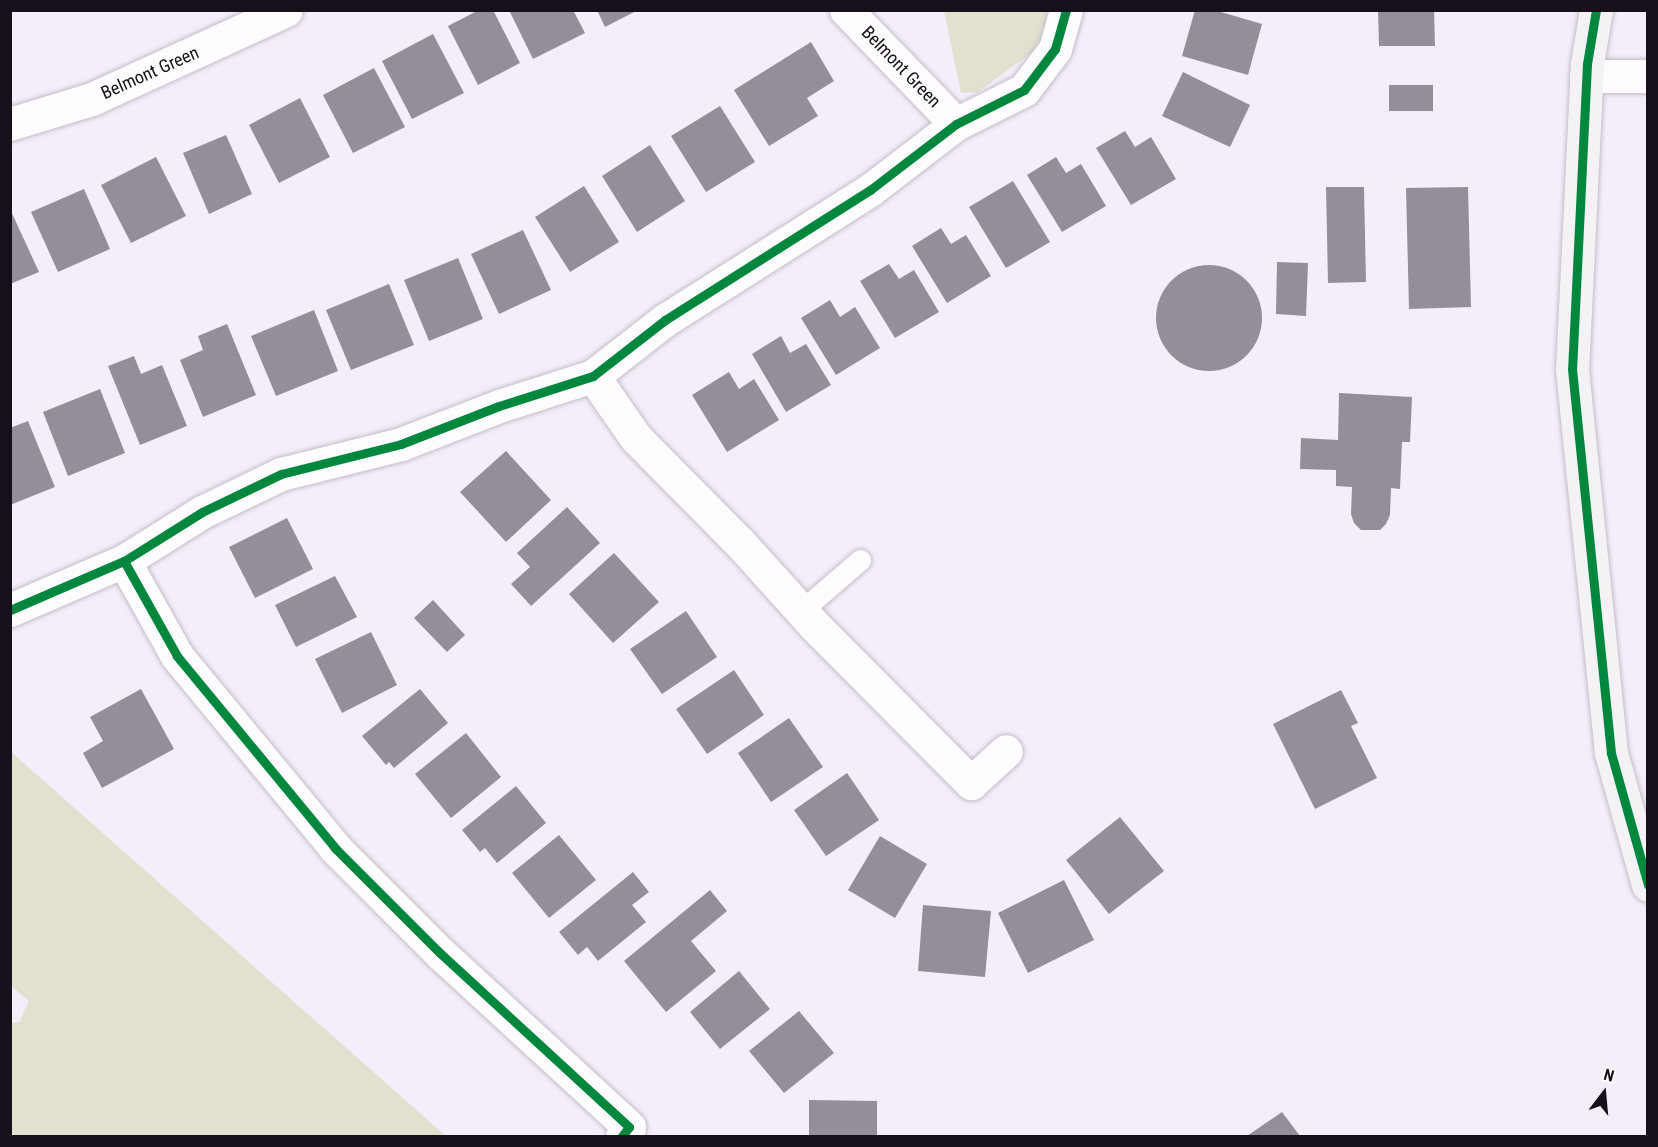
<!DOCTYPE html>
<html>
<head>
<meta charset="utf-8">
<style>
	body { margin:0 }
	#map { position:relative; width:1658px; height:1147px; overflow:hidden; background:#f6edfa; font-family:"Roboto Condensed",sans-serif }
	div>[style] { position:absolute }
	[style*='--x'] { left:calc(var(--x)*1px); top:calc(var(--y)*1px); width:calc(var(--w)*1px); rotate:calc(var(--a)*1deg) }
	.green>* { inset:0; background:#e2e0cf }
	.building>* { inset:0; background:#958e99 }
	.round { border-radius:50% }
	.roads { filter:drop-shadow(0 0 2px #c4bdc8) drop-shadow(0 0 2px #c4bdc8) }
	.service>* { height:21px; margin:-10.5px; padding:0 10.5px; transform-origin:10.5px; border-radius:10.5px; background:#fefcfe }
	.minor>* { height:33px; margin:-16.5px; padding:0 16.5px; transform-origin:16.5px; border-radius:16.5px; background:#fefcfe }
	.secondary>* { height:33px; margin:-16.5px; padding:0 16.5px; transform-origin:16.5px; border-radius:16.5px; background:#f5f2f6 }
	.cycleway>* { height:9px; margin:-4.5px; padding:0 4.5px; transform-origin:4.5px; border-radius:4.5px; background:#00873e }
	span { translate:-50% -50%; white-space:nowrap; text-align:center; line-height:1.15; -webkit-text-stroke:6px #fcfcfc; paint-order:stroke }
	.street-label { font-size:18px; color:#170f19 }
	.frame { position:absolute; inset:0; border:12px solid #170f19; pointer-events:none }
	.north { position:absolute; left:1574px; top:1063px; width:60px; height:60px; -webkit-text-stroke:4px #fcfcfc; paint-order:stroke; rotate:16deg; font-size:16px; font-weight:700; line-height:24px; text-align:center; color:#170f19 }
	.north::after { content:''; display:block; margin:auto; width:21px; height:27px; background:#170f19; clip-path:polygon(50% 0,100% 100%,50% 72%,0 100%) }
</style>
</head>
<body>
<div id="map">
	<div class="green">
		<i style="clip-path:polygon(944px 11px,1047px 11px,1045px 28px,1039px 47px,978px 92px,961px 93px)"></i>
		<i style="clip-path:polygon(10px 752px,11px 752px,446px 1136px,16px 1136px,11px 1133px,11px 1023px,19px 1022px,29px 1001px,11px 986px)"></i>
	</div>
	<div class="building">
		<i style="clip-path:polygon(479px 10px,493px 10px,520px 63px,478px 85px,448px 26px)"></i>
		<i style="clip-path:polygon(509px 10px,573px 10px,585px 33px,533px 59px)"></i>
		<i style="clip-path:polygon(597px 10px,638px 10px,605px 27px)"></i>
		<i style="clip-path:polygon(1195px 10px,1214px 10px,1262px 24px,1248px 75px,1182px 56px)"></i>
		<i style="clip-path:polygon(1378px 10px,1434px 10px,1435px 46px,1379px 46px)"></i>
		<i style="clip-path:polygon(433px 34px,464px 93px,412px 119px,382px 61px)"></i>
		<i style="clip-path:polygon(811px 42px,834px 81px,807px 98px,818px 116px,769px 146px,734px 90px)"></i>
		<i style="clip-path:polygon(374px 68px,405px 127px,353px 153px,323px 95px)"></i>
		<i style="clip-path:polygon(1183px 72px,1250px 105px,1230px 147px,1162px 116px)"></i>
		<i style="clip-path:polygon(1389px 85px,1433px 85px,1433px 111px,1389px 111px)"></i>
		<i style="clip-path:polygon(300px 98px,330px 157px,279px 183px,249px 125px)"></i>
		<i style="clip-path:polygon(720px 106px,755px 162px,706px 192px,671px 136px)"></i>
		<i style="clip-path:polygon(1125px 131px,1135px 147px,1151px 137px,1176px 179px,1131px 205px,1096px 148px)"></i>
		<i style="clip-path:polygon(226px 135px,252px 194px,209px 214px,183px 153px)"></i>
		<i style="clip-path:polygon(650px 145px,685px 201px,637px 232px,602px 176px)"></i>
		<i style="clip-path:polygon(156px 157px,186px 216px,131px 243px,101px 185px)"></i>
		<i style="clip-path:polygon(1056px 157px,1066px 173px,1081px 164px,1106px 206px,1062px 232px,1027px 175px)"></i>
		<i style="clip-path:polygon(1013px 181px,1050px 242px,1006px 268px,969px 207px)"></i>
		<i style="clip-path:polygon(584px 186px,619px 242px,570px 272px,535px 217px)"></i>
		<i style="clip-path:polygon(1326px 187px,1364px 187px,1366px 282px,1328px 283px)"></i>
		<i style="clip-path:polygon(1468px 187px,1471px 307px,1409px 309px,1406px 188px)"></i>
		<i style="clip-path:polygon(84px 189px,110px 249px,58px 272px,31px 212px)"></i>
		<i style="clip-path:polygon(10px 209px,39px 272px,10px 284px)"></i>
		<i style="clip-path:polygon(941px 228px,951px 244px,966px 235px,991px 276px,947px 303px,912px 246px)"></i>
		<i style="clip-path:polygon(523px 230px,551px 290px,499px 314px,471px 254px)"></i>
		<i style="clip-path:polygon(458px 258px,483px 319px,429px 341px,404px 280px)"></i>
		<i style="clip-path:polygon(1277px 262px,1308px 263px,1306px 316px,1276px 314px)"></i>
		<i style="clip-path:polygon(889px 264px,899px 279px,914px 270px,939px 312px,895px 338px,860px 281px)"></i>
		<i class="round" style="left:1156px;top:265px;width:106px;height:106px"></i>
		<i style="clip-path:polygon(389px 284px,414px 345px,351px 370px,326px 310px)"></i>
		<i style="clip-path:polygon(830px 300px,840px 317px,855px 307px,880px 348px,836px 375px,801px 318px)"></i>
		<i style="clip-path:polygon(314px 310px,338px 371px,276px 396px,251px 336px)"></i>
		<i style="clip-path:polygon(227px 324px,256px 395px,203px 417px,180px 360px,203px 350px,198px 336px)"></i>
		<i style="clip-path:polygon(781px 336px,790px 353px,806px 344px,831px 385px,786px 412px,752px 354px)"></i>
		<i style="clip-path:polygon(134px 356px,141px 374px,162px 365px,187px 426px,140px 445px,108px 366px)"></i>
		<i style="clip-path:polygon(729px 372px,739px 389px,754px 379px,779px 420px,727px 452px,692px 395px)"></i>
		<i style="clip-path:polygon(100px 389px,125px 453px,68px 476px,43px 412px)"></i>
		<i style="clip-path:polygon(1339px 393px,1412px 397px,1410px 442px,1402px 442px,1400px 489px,1391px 488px,1390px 515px,1386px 524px,1380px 530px,1361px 530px,1354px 523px,1351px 514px,1352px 487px,1336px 486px,1336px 470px,1300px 469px,1301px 438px,1338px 440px)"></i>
		<i style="clip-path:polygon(28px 421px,55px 487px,10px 505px,10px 428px)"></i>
		<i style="clip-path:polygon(506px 451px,551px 500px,506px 542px,460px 492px)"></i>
		<i style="clip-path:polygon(567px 507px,600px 543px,531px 606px,511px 584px,530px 567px,517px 553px)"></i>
		<i style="clip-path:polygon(287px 518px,313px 569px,255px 598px,229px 547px)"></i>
		<i style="clip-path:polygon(614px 553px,659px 602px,613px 643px,569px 594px)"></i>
		<i style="clip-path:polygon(335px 576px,357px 617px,296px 647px,275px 605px)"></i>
		<i style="clip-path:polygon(433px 600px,465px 635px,447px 652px,414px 618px)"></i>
		<i style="clip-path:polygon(686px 611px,717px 657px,662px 694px,630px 649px)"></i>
		<i style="clip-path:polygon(371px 632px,397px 685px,342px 713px,315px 659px)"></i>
		<i style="clip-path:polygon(734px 670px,764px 715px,707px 754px,676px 709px)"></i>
		<i style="clip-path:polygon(141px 689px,174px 749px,102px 788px,83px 753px,103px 741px,90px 717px)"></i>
		<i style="clip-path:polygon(420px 689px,448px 723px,394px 768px,389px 762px,386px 765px,362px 736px)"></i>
		<i style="clip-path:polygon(1341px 690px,1358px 723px,1351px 726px,1377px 778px,1315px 809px,1273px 724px)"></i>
		<i style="clip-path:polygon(789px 718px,823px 767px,771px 802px,738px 753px)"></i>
		<i style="clip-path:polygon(466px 733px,501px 777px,451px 818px,415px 774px)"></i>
		<i style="clip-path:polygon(847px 773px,879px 820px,826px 856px,794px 810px)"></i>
		<i style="clip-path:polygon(516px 786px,546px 823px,497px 863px,485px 848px,480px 852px,462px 830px)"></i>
		<i style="clip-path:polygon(1120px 817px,1164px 871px,1109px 914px,1066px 860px)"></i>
		<i style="clip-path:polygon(559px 835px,596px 880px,549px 918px,512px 873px)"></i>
		<i style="clip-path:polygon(880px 836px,927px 864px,895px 918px,848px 890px)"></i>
		<i style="clip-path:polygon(633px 872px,649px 892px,632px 905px,646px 922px,598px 961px,587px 947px,578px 955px,559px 932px)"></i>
		<i style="clip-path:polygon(1064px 880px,1094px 940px,1028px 973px,998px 913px)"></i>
		<i style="clip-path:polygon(710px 890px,727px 911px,691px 941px,716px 971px,666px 1012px,624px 961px)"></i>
		<i style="clip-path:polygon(923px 905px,991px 911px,985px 977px,918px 971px)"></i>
		<i style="clip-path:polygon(739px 971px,770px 1009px,720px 1049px,690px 1012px)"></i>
		<i style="clip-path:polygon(799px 1011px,834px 1053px,784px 1093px,749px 1051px)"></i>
		<i style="clip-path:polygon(809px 1100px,877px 1101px,877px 1136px,809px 1136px)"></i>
		<i style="clip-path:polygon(1282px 1112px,1300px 1136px,1247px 1136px)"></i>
	</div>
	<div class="roads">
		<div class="service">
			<i style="--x:801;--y:611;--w:78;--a:-40.8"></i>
		</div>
		<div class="minor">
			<i style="--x:846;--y:10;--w:158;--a:46"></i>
			<i style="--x:1586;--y:76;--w:62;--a:0"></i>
			<i style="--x:10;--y:124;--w:86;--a:-17"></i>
			<i style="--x:92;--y:99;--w:213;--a:-24.6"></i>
			<i style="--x:593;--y:376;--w:75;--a:55.3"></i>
			<i style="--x:636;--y:438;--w:148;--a:45.3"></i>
			<i style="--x:740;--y:543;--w:110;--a:47.9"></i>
			<i style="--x:814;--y:625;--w:223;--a:45.2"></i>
			<i style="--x:971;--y:783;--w:47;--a:-42.4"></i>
			<i style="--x:124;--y:561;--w:109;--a:60.8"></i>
			<i style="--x:177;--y:656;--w:249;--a:50.5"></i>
			<i style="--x:335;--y:848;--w:148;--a:45"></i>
			<i style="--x:440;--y:953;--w:257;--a:42.6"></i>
			<i style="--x:629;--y:1127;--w:11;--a:128"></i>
			<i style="--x:10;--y:610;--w:124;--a:-23.3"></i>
			<i style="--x:124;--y:561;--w:92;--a:-32.1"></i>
			<i style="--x:202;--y:512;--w:88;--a:-25.7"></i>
			<i style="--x:281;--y:474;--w:124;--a:-14"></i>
			<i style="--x:401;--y:444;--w:105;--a:-21.2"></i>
			<i style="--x:499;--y:406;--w:99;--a:-17.7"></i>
			<i style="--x:593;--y:376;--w:91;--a:-37.9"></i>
			<i style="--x:665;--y:320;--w:243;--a:-32.4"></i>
			<i style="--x:870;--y:190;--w:108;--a:-37.5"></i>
			<i style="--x:956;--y:124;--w:76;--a:-26.6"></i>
			<i style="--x:1024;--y:90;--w:51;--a:-52.9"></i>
			<i style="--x:1055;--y:49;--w:41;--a:-74.2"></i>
		</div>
		<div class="secondary">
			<i style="--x:1596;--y:10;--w:55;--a:99.5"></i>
			<i style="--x:1587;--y:64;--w:305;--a:92.8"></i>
			<i style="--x:1572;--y:369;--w:386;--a:84.2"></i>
			<i style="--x:1611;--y:753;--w:137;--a:74.3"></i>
		</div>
	</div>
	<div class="cycleway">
		<i style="--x:1596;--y:10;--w:55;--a:99.5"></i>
		<i style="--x:1587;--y:64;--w:305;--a:92.8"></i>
		<i style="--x:1572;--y:369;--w:386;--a:84.2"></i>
		<i style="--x:1611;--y:753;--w:137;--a:74.3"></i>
		<i style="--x:124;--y:561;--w:109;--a:60.8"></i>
		<i style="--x:177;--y:656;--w:249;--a:50.5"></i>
		<i style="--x:335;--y:848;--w:148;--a:45"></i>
		<i style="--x:440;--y:953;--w:257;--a:42.6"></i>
		<i style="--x:629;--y:1127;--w:11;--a:128"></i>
		<i style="--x:10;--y:610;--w:124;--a:-23.3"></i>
		<i style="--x:124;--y:561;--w:92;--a:-32.1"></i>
		<i style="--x:202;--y:512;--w:88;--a:-25.7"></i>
		<i style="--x:281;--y:474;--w:124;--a:-14"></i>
		<i style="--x:401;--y:444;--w:105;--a:-21.2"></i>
		<i style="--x:499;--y:406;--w:99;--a:-17.7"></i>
		<i style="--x:593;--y:376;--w:91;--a:-37.9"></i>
		<i style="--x:665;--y:320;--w:243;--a:-32.4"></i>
		<i style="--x:870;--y:190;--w:108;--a:-37.5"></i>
		<i style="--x:956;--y:124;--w:76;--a:-26.6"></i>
		<i style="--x:1024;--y:90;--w:51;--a:-52.9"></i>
		<i style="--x:1055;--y:49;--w:41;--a:-74.2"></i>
	</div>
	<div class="street-label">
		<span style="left:901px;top:67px;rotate:46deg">Belmont Green</span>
		<span style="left:150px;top:73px;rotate:-24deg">Belmont Green</span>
	</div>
	<div class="frame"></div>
	<div class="north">N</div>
</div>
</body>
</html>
